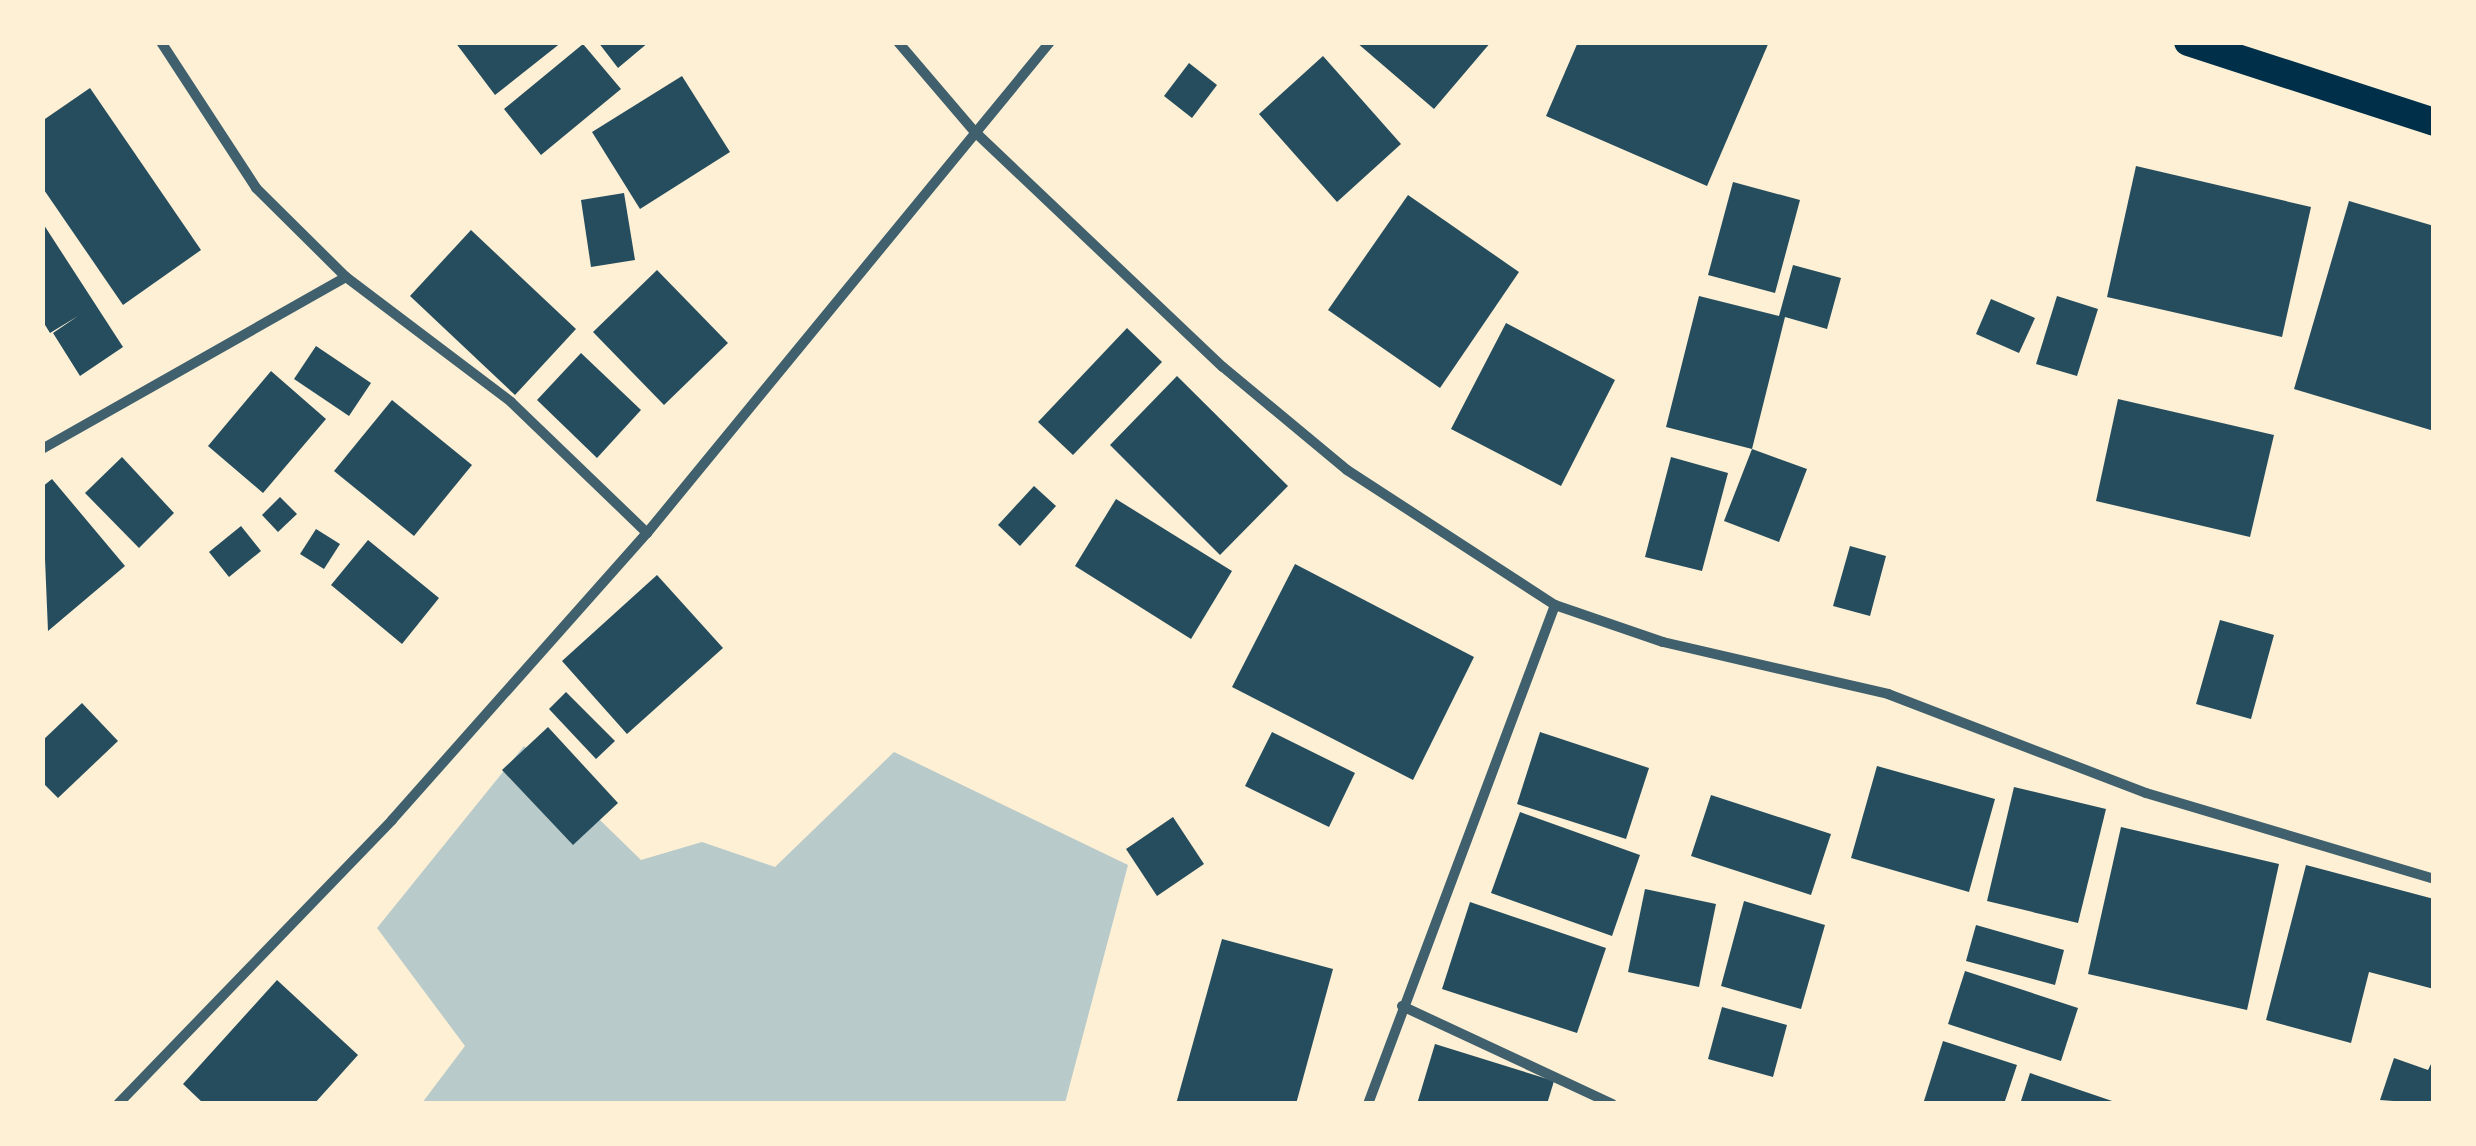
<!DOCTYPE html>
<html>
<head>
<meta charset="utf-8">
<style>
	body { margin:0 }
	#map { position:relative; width:2476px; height:1146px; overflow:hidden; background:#fdf0d5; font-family:Rubik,sans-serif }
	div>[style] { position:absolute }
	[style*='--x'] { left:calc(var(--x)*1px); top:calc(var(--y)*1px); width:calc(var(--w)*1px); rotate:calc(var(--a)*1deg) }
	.green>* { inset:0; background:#b9caca }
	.building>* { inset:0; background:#264d5e }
	.minor>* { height:10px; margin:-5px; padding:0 5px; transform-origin:5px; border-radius:5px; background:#3f606c }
	.trunk>* { height:28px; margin:-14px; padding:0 14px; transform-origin:14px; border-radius:14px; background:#003049 }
	span { translate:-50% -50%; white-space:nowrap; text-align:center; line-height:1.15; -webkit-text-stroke:8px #fdf0d5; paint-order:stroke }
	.frame { position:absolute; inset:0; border:45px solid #fdf0d5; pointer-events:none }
</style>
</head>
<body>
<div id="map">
	<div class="green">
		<i style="clip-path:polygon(524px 746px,641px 860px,702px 842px,775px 867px,894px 752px,1128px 865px,1065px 1103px,422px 1103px,465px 1046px,377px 928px)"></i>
	</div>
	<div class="building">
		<i style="clip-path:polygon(455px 42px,562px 42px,495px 95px)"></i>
		<i style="clip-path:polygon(598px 42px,649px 42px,618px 68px)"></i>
		<i style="clip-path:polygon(1356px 42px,1491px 42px,1434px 109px)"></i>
		<i style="clip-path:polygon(1578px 42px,1769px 42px,1707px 186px,1546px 116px)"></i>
		<i style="clip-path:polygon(583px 44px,621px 89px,541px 155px,504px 109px)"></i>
		<i style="clip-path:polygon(1323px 56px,1401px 144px,1337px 202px,1259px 114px)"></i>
		<i style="clip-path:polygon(1189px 63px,1217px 85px,1192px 118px,1164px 96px)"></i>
		<i style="clip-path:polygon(682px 76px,730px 152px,640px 209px,592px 132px)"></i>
		<i style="clip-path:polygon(90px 88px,201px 250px,123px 305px,42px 187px,42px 121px)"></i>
		<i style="clip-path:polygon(2136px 166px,2311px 207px,2282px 337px,2107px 297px)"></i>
		<i style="clip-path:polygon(1733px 182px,1800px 200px,1775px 293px,1708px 275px)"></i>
		<i style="clip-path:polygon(624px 193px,635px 260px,591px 267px,581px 200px)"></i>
		<i style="clip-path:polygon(1408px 195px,1519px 272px,1440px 388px,1328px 310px)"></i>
		<i style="clip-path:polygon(2349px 201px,2434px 226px,2434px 431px,2294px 389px)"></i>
		<i style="clip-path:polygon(42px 222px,123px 347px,80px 376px,53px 333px,78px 316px,50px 333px,42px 320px)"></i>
		<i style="clip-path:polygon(471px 230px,576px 329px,515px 395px,410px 296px)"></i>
		<i style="clip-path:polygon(1793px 265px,1841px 278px,1827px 329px,1785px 317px,1752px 449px,1666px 427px,1699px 296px,1779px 316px)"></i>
		<i style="clip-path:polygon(657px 270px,728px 343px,664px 405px,593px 332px)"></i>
		<i style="clip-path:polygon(2057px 296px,2098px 309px,2077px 376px,2036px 364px)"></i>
		<i style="clip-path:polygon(1991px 299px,2035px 318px,2019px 353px,1976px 334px)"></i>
		<i style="clip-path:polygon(1506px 323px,1615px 380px,1561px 486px,1451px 429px)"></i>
		<i style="clip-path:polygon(1127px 328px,1162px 362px,1073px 455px,1038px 422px)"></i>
		<i style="clip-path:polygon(316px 346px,371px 383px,349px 416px,294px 379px)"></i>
		<i style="clip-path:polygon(581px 353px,641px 410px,597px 458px,537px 400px)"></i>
		<i style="clip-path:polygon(271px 371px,326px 419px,263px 493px,208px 446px)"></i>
		<i style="clip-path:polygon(1177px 376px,1288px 486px,1220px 555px,1110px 445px)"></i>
		<i style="clip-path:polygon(2118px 399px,2274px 435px,2250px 537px,2096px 501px)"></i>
		<i style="clip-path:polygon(392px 400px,472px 465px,414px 536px,334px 471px)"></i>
		<i style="clip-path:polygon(1752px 449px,1807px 469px,1779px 542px,1724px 521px)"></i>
		<i style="clip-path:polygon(122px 457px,174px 513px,139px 548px,85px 493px)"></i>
		<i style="clip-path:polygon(1671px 457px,1728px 473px,1702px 571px,1645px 557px)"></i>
		<i style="clip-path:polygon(52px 479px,125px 566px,48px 631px,42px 487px)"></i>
		<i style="clip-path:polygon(1034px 486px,1056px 506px,1020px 546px,998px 525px)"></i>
		<i style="clip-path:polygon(280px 497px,297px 514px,278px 532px,262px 515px)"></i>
		<i style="clip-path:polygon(1116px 499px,1232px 571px,1191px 639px,1075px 566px)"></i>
		<i style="clip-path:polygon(241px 526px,261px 551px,229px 577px,209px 552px)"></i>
		<i style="clip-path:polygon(316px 529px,340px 544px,324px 569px,300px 554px)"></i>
		<i style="clip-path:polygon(368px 540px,439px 598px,402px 644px,331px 585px)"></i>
		<i style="clip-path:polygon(1850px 546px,1886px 556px,1870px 616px,1833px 606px)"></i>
		<i style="clip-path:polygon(1295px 564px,1474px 657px,1413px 780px,1232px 687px)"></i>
		<i style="clip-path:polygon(657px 575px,723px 648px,627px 734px,562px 661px)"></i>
		<i style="clip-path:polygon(2220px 620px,2274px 635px,2251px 719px,2196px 704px)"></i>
		<i style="clip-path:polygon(566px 692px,615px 741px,596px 759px,549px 709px)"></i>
		<i style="clip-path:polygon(82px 703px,118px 741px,58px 798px,42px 782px,42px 741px)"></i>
		<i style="clip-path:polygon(548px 727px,618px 803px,573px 845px,502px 770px)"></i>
		<i style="clip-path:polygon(1272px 732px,1355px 773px,1329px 827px,1245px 786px)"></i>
		<i style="clip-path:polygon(1540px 732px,1649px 768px,1626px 839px,1517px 804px)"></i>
		<i style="clip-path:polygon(1877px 766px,1995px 799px,1969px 892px,1851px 858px)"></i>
		<i style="clip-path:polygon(2014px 787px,2106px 809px,2078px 923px,1987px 901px)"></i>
		<i style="clip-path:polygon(1711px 795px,1831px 834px,1811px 895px,1691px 856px)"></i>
		<i style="clip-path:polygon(1520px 812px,1640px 855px,1612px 936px,1491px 893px)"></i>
		<i style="clip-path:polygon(1173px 817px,1204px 864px,1157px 896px,1126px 849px)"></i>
		<i style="clip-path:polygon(2121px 827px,2279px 864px,2247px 1010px,2088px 974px)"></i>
		<i style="clip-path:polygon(2306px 865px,2434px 899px,2434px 989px,2369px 972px,2351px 1043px,2266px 1020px)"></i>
		<i style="clip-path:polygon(1645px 889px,1716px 904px,1699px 987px,1628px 972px)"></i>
		<i style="clip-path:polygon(1744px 901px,1825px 925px,1801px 1009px,1721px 986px)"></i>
		<i style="clip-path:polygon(1470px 902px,1606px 948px,1577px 1033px,1442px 989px)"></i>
		<i style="clip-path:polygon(1976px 925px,2064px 950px,2055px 985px,1966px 961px)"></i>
		<i style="clip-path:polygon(1222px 939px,1333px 969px,1296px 1104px,1176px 1104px)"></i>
		<i style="clip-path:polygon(1965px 971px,2078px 1008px,2061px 1061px,1948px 1024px)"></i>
		<i style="clip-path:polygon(277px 980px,358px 1055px,314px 1104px,204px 1104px,183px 1084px)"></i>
		<i style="clip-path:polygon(1722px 1007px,1787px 1025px,1773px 1077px,1708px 1059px)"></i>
		<i style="clip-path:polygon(1943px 1041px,2017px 1065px,2004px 1104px,1923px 1104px)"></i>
		<i style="clip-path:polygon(1435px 1044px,1554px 1081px,1547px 1104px,1417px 1104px)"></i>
		<i style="clip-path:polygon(2394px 1058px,2428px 1070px,2434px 1058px,2434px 1104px,2380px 1100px)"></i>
		<i style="clip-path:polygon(2030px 1073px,2118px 1103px,2118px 1104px,2020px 1104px)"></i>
	</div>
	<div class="minor">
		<i style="--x:161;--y:42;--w:174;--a:56.9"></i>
		<i style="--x:256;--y:188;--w:127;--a:44.7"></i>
		<i style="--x:898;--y:42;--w:117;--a:49.5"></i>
		<i style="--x:974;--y:131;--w:343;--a:43.5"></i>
		<i style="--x:1223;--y:367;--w:161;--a:39.7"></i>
		<i style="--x:1347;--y:470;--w:248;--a:33"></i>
		<i style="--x:1555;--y:605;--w:114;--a:18.9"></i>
		<i style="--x:1663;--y:642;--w:231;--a:13"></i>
		<i style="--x:1888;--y:694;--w:276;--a:21"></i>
		<i style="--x:2146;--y:793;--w:301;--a:16.6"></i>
		<i style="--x:42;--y:449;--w:349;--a:-29.5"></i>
		<i style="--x:346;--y:277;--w:207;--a:37.1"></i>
		<i style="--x:511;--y:402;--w:189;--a:43.9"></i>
		<i style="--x:647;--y:533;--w:635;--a:-50.62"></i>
		<i style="--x:1402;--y:1006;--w:232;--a:25"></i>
		<i style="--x:118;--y:1104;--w:395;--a:-46"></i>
		<i style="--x:392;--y:820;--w:384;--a:-48.4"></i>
		<i style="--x:1368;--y:1104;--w:533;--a:-69.46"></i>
	</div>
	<div class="trunk">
		<i style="--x:2188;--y:42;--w:259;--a:18"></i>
	</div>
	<div class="frame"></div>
</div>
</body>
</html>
